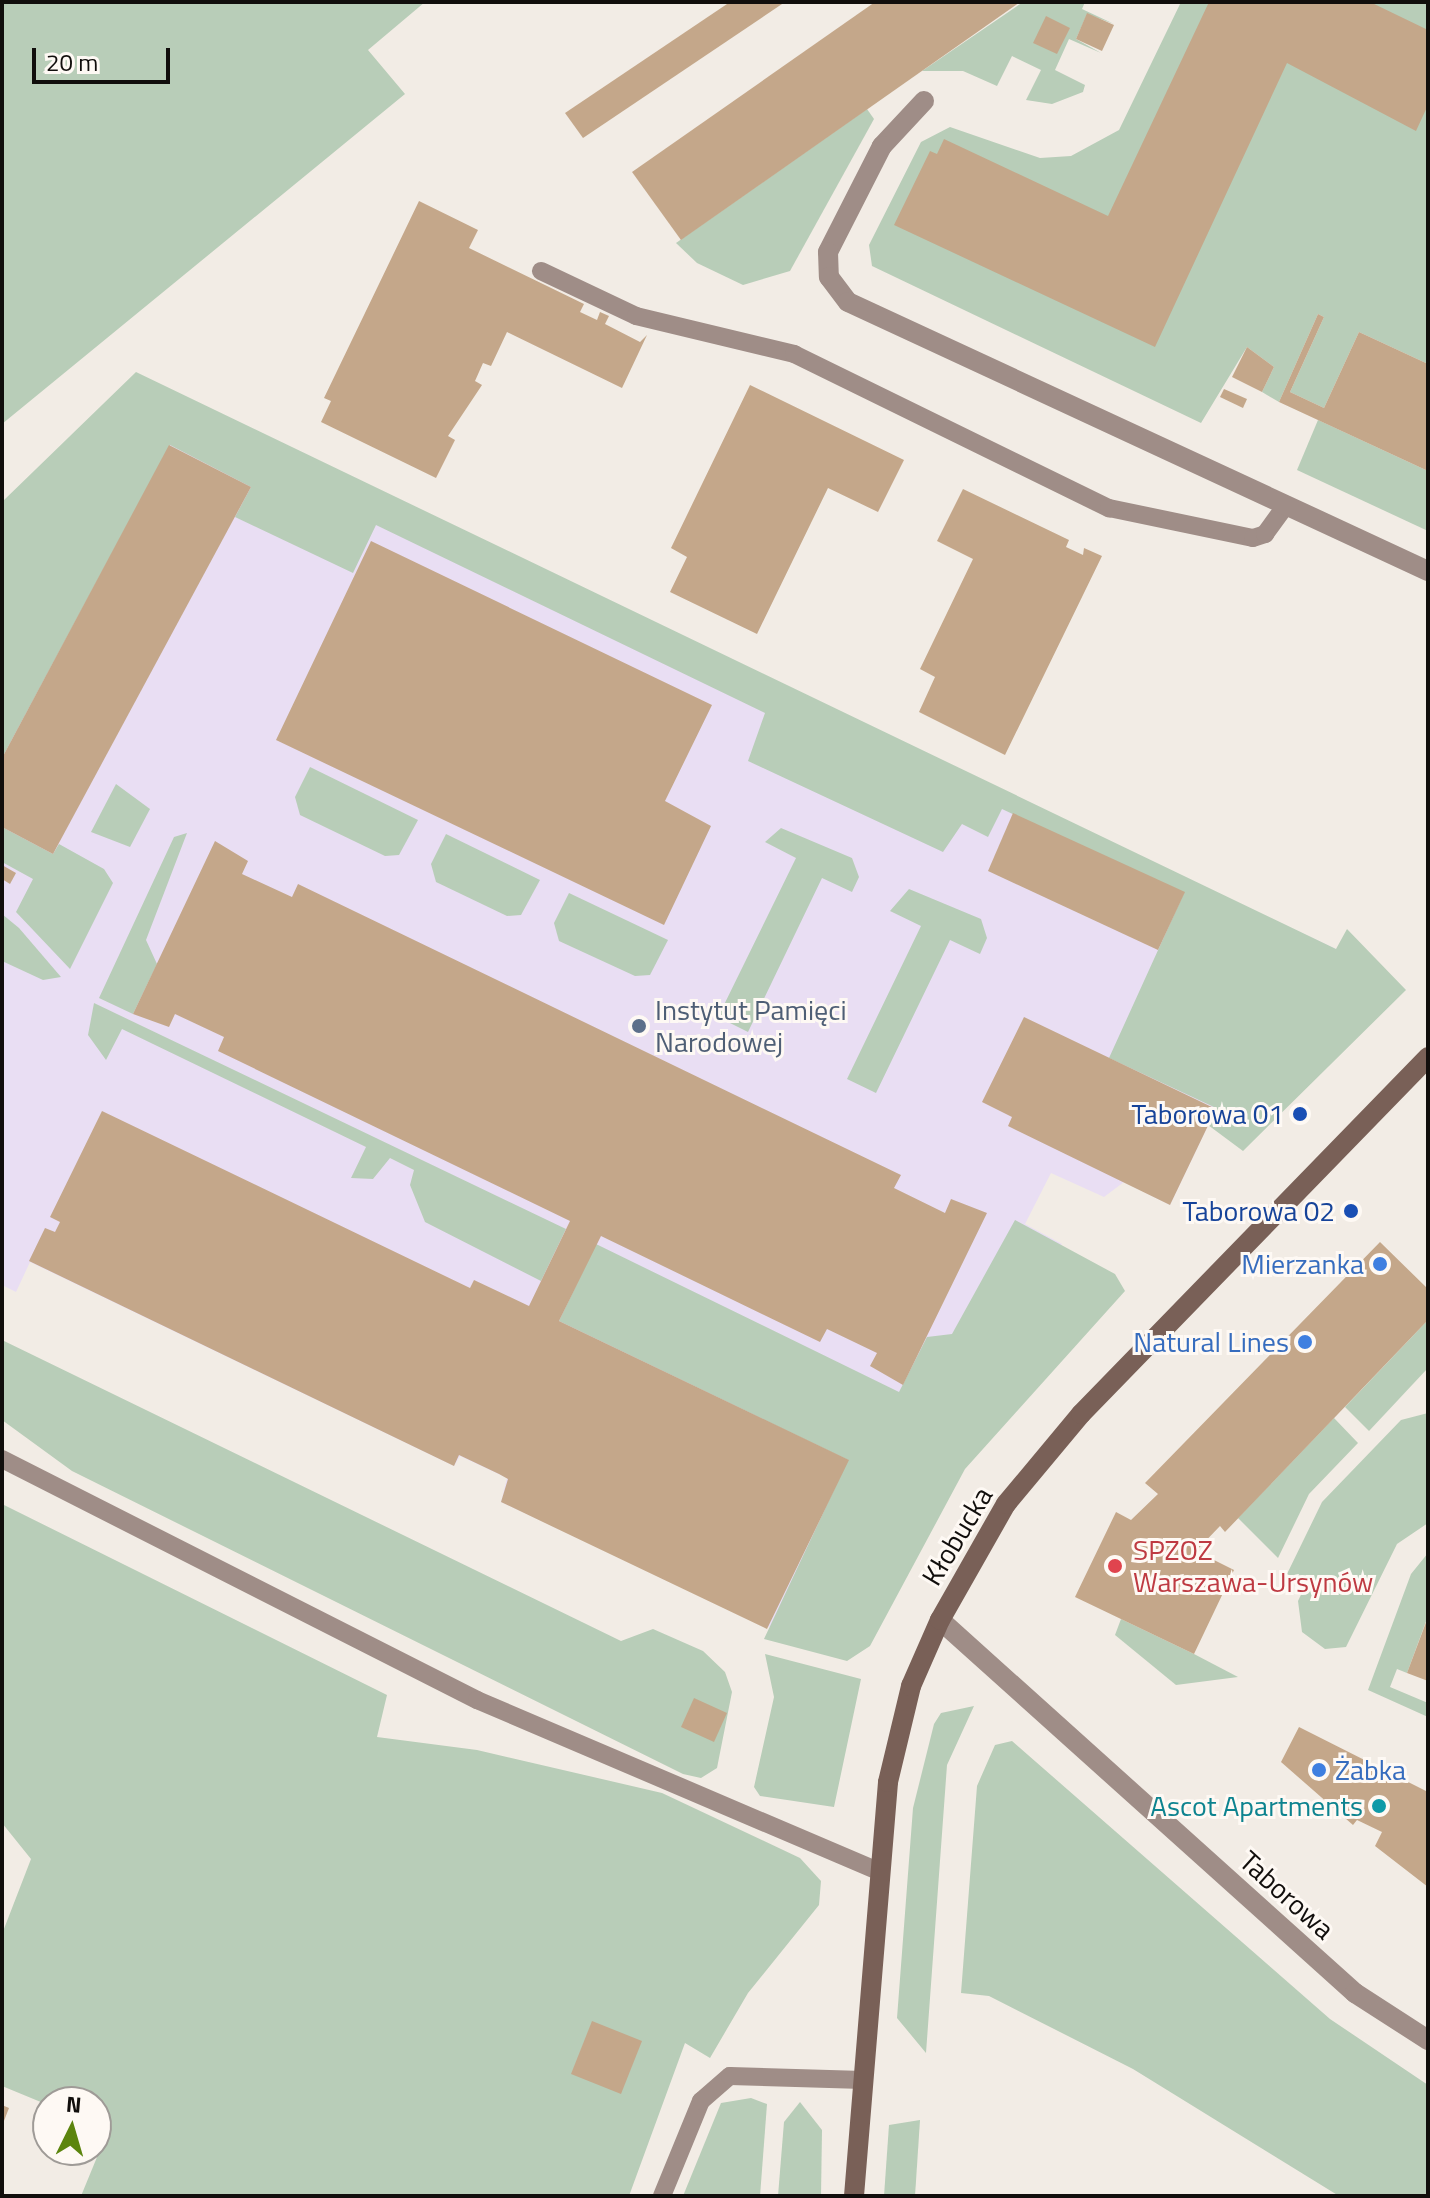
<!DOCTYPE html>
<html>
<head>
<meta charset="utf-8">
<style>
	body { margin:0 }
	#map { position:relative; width:1430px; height:2198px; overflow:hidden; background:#f2ece5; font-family:"Titillium Web",sans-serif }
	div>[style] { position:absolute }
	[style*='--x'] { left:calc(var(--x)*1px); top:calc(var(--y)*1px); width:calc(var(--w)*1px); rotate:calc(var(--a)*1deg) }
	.commercial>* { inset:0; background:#e9def3 }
	.green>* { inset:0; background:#b8cdb8 }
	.building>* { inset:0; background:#c4a78a }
	.lane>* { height:18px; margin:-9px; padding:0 9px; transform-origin:9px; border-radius:9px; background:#9f8d87 }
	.street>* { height:20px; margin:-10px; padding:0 10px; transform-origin:10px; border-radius:10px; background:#9f8d87 }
	.secondary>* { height:20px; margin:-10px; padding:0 10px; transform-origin:10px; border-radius:10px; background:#796057 }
	.dots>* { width:22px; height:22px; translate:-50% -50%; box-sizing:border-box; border:4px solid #fef9f4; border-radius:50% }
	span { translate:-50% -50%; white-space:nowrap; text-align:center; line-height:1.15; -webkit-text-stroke:6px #fef9f4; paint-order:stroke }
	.service-label { font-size:28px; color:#4e5e75 }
	.left { translate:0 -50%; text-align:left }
	.transit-label { font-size:28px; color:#164399 }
	.right { translate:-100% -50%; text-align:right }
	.shop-label { font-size:28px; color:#366cbe }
	.street-label { font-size:28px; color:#110e0c }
	.health-label { font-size:28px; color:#be3a42 }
	.culture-label { font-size:28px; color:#0d838f }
	.frame { position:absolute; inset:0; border:4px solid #110e0c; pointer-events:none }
	.north { position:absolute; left:32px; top:2086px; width:80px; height:80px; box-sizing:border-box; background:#fef9f4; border:2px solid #9f9b97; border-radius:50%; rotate:5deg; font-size:22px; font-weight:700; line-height:32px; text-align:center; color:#110e0c }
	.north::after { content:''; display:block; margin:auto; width:28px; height:36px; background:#5c850e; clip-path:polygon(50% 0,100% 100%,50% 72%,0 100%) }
	.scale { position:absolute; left:32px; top:48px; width:138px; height:36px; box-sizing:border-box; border:4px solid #110e0c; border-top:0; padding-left:10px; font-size:24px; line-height:28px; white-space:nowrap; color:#110e0c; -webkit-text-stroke:6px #fef9f4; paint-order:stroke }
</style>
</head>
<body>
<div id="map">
	<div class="commercial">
		<i style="clip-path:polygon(163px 428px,1024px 803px,1336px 949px,1216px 1109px,1170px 1205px,1124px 1182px,1104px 1197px,1051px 1173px,1025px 1224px,1062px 1244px,777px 1631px,501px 1502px,507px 1478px,460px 1456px,454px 1466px,30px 1262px,16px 1292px,2px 1285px,2px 616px)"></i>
	</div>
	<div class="green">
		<i style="clip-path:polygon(2px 2px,425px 2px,368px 50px,405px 94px,2px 424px)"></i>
		<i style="clip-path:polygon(1023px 2px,1085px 2px,1082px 9px,1114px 24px,1087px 14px,1076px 39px,1101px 53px,1069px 39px,1055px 70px,1085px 85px,1083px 92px,1052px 104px,1026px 100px,1041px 70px,1012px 56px,997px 86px,963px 71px,922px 71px)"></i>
		<i style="clip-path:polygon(1181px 2px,1428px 2px,1428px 364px,1359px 332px,1324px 408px,1290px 392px,1324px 317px,1318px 314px,1279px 402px,1262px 392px,1274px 367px,1247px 347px,1201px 423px,872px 266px,869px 245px,921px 142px,950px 127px,1040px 158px,1071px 156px,1119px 130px)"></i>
		<i style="clip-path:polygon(867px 109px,874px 119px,790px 271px,743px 285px,697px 263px,676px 243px)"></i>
		<i style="clip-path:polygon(136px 372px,1336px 949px,1347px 929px,1406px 990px,1243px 1151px,1208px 1125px,1216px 1108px,1109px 1058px,1184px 893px,1002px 809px,988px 837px,962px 824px,943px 852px,748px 761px,765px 713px,376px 525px,353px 573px,235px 517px,251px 487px,170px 445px,2px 758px,2px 502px)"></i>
		<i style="clip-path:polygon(1318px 420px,1428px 471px,1428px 531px,1297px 470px)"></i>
		<i style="clip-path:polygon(310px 767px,418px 820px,399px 855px,385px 856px,300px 815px,295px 797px)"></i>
		<i style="clip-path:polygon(116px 784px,150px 809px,130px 847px,91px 832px)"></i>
		<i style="clip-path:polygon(2px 827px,53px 854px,59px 844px,104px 869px,113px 883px,70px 969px,16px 912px,33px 879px,2px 862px)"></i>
		<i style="clip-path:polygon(781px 828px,852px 858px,859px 877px,852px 892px,822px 878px,748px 1032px,718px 1017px,796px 858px,765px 842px)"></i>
		<i style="clip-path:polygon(187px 833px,146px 940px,157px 964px,133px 1014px,99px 998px,174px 837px)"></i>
		<i style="clip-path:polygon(446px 834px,540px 880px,521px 915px,507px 916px,436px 882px,431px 864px)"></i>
		<i style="clip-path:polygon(909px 889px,981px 919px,987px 938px,980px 954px,950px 940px,876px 1093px,847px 1079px,921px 926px,890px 911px)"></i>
		<i style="clip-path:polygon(569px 893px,668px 940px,650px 975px,635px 976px,559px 941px,554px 923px)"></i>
		<i style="clip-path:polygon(2px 914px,19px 928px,61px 977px,43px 980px,2px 961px)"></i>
		<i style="clip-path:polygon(94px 1003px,566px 1229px,541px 1281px,425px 1222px,410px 1185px,414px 1170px,390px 1158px,373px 1179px,351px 1178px,366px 1147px,122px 1029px,106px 1060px,88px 1035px)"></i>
		<i style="clip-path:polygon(1015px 1220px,1115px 1274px,1125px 1291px,965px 1469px,870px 1646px,847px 1661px,764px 1639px,848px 1460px,559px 1321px,596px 1244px,899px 1392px,927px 1337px,952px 1334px)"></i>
		<i style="clip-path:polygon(1428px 1320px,1428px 1368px,1369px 1431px,1345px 1407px)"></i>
		<i style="clip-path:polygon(2px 1340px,621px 1641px,653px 1629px,703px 1651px,725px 1672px,732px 1692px,717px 1768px,701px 1778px,683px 1774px,72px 1471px,2px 1420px)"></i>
		<i style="clip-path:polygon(1428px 1413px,1428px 1523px,1397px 1544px,1346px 1647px,1325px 1649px,1302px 1632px,1298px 1601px,1306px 1584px,1287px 1574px,1322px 1502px,1401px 1420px)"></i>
		<i style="clip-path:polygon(1334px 1418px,1358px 1443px,1309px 1494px,1278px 1558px,1238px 1518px)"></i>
		<i style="clip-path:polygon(2px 1504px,387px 1695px,377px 1737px,477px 1750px,662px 1793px,800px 1858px,821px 1881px,819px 1905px,748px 1993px,710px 2058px,685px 2043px,629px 2196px,81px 2196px,102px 2145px,96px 2102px,48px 2105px,2px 2086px,2px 1934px,31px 1859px,2px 1823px)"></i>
		<i style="clip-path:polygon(1428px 1553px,1428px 1616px,1407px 1673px,1397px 1669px,1390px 1687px,1428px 1703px,1428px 1717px,1368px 1690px,1411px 1574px)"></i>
		<i style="clip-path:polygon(1121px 1619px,1194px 1654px,1238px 1677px,1176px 1685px,1115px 1635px)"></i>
		<i style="clip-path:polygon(765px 1654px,861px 1679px,834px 1807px,760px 1796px,754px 1787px,774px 1697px)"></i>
		<i style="clip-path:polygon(974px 1706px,947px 1765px,926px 2053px,897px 2018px,913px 1808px,934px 1724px,941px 1713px)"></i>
		<i style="clip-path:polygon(1012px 1741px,1330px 2019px,1428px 2085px,1428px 2196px,1339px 2196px,1133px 2069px,989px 1996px,961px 1993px,977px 1786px,995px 1745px)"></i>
		<i style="clip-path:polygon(751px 2098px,767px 2104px,760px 2196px,683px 2196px,721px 2103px)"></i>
		<i style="clip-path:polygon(800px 2102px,822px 2130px,821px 2196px,778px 2196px,784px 2122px)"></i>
		<i style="clip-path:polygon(920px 2120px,915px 2196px,884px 2196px,889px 2125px)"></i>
	</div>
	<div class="building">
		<i style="clip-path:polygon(730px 2px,785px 2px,583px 138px,565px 113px)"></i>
		<i style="clip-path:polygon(875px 2px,1020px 2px,681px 240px,632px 172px)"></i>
		<i style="clip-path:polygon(1209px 2px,1370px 2px,1428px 30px,1428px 105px,1416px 131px,1287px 63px,1155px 347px,894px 225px,930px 151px,937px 154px,944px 139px,1108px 216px)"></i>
		<i style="clip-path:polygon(1087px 13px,1114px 25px,1102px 51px,1076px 39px)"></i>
		<i style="clip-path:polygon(1046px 16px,1070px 28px,1057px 54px,1033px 43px)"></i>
		<i style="clip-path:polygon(419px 201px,478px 230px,469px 248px,584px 304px,580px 312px,597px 320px,600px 312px,609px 316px,605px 324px,640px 342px,647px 335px,622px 388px,507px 332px,491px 366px,483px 363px,475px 381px,482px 385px,448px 436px,455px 440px,436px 478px,321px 422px,331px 401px,324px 398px)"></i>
		<i style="clip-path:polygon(1318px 314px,1324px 317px,1290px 392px,1324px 408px,1359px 332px,1428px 364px,1428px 471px,1279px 402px)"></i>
		<i style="clip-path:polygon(1247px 347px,1274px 367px,1262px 392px,1232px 377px)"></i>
		<i style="clip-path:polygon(750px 385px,904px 460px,878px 512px,828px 488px,757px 634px,670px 592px,687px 557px,671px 548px)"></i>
		<i style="clip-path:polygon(1224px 389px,1247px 399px,1243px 408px,1220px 397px)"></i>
		<i style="clip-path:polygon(169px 445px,251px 487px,53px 854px,2px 827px,2px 758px)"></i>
		<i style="clip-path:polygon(963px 489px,1069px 540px,1066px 547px,1083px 555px,1084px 548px,1102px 556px,1005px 755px,919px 712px,935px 677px,920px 669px,973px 559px,937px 541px)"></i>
		<i style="clip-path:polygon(371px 541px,712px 705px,665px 801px,711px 826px,664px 925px,276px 740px)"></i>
		<i style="clip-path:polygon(1013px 813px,1185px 892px,1158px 950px,988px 871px)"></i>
		<i style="clip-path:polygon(215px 841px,248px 861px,242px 874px,292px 897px,298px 884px,901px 1175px,894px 1188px,945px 1213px,951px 1199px,987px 1213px,903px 1385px,870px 1366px,877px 1353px,827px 1329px,820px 1342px,601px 1236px,559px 1321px,849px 1460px,767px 1629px,501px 1502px,508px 1479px,499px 1474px,459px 1455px,454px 1466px,29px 1261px,45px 1228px,55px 1232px,60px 1222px,50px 1217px,102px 1111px,470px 1288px,474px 1280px,529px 1306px,570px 1221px,218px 1051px,224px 1037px,175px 1014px,169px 1027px,133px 1014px)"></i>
		<i style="clip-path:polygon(2px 865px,16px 873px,10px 884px,2px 879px)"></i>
		<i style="clip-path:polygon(1024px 1017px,1216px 1109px,1170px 1205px,1008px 1126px,1012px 1117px,982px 1102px)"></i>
		<i style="clip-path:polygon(1380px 1242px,1428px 1289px,1428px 1320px,1225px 1532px,1220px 1526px,1196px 1551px,1234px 1570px,1194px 1654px,1075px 1597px,1116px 1512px,1131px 1520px,1158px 1494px,1145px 1483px)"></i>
		<i style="clip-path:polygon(1428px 1617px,1428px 1681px,1407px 1673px)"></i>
		<i style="clip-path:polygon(694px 1698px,727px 1713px,714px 1742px,681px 1727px)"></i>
		<i style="clip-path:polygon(1299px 1727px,1428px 1792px,1428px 1887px,1375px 1846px,1382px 1832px,1357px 1820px,1353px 1825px,1281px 1762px)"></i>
		<i style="clip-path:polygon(592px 2021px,642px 2041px,621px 2094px,571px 2074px)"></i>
		<i style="clip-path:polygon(2px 2105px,9px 2108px,2px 2126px)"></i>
	</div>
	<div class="lane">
		<i style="--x:541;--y:271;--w:105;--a:25.3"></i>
		<i style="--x:636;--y:316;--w:163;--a:13.5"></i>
		<i style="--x:794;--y:354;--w:351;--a:26.1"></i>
		<i style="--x:1109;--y:508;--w:147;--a:11.8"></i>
		<i style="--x:1253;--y:538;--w:13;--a:-18"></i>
		<i style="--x:1265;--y:534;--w:36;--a:-54"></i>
		<i style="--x:2;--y:1459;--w:533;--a:26.9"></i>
		<i style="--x:477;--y:1700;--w:436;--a:23.1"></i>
		<i style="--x:662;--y:2196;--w:103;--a:-67.7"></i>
		<i style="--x:701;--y:2101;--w:38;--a:-41"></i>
		<i style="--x:730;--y:2076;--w:133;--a:1.7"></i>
	</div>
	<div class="street">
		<i style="--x:924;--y:101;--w:62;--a:133"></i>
		<i style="--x:882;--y:146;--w:119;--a:117"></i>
		<i style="--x:828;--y:252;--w:25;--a:88"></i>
		<i style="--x:829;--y:277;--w:31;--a:53"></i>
		<i style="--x:848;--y:302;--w:639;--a:24.88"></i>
		<i style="--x:940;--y:1620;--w:558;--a:41.95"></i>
		<i style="--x:1355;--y:1993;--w:87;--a:32.8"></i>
	</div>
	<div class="secondary">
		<i style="--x:854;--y:2196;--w:415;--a:-85.3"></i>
		<i style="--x:888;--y:1782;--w:99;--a:-76.5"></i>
		<i style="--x:911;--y:1686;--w:72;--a:-66.3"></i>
		<i style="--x:940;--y:1620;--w:133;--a:-60.4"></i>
		<i style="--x:1006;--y:1504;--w:117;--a:-50.2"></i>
		<i style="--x:1081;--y:1414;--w:498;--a:-45.8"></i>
	</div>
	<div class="dots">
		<i style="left:639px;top:1026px;background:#5c6f8a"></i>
		<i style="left:1300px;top:1114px;background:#1a4fb4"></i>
		<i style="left:1351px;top:1211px;background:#1a4fb4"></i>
		<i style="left:1380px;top:1264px;background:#3f7fe0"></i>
		<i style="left:1305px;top:1342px;background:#3f7fe0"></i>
		<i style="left:1115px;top:1566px;background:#e0444e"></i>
		<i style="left:1319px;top:1770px;background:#3f7fe0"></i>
		<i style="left:1379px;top:1806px;background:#0f9aa8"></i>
	</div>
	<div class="service-label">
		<span class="left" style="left:655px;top:1026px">Instytut Pamięci<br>Narodowej</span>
	</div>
	<div class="transit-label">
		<span class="right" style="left:1284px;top:1114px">Taborowa 01</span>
		<span class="right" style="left:1335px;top:1211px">Taborowa 02</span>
	</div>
	<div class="shop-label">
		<span class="right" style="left:1364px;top:1264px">Mierzanka</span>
		<span class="right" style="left:1289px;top:1342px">Natural Lines</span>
		<span class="left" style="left:1335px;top:1770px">Żabka</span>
	</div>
	<div class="street-label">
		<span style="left:957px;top:1536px;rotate:-59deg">Kłobucka</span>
		<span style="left:1287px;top:1895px;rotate:42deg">Taborowa</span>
	</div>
	<div class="health-label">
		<span class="left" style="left:1133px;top:1566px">SPZOZ<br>Warszawa-Ursynów</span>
	</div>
	<div class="culture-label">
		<span class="right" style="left:1363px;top:1806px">Ascot Apartments</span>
	</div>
	<div class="frame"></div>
	<div class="north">N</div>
	<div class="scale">20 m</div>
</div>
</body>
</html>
